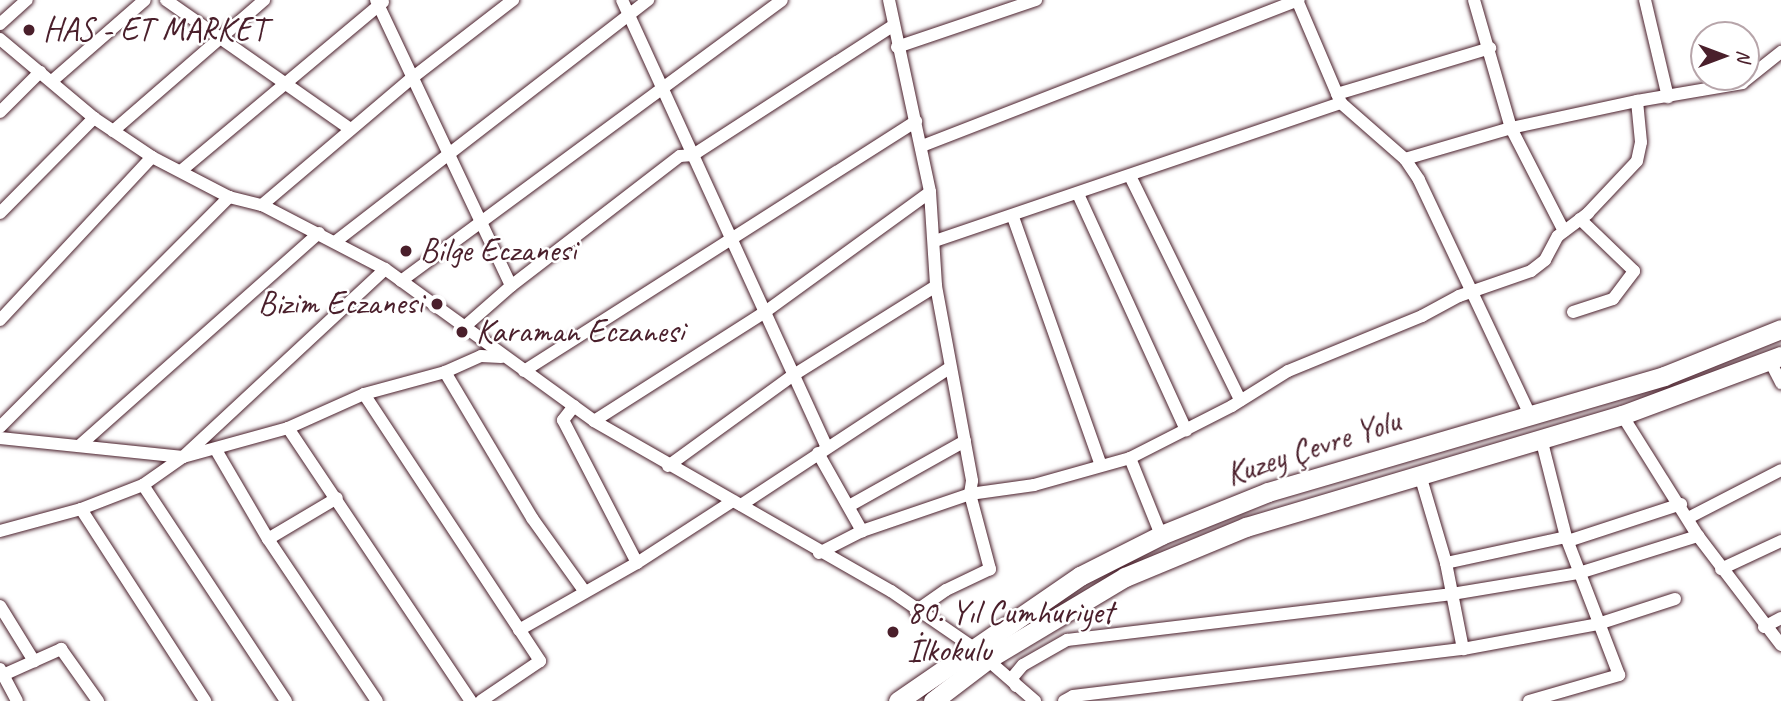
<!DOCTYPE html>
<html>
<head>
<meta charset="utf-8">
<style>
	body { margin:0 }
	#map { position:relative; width:1781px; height:701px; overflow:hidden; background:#fff; font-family:Caveat,sans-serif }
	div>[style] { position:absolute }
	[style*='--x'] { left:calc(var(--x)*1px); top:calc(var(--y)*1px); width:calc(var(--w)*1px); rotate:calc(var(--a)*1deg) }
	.roads { filter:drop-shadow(0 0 2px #4a1f2b) drop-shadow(0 0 2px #4a1f2b) }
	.minor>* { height:12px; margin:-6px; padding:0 6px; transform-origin:6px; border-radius:6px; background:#fff }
	.highway>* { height:19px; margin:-9.5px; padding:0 9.5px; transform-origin:9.5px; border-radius:9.5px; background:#fff }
	.dots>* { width:19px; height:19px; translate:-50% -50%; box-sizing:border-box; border:4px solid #fff; border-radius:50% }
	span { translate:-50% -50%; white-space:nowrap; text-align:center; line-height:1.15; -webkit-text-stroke:5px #fff; paint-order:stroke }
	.poi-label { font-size:33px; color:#4a1f2b }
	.left { translate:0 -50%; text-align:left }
	.right { translate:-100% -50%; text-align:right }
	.street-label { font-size:33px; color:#4a1f2b }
	.north { position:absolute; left:1690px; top:21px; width:70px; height:70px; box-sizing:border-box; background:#fff; border:2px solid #b7a5aa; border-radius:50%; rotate:90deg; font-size:19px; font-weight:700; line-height:28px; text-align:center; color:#4a1f2b }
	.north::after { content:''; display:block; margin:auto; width:24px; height:32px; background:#4a1f2b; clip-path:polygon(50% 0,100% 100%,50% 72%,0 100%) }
</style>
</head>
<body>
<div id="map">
	<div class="roads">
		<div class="minor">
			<i style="--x:166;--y:0;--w:225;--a:35"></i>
			<i style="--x:376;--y:0;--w:316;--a:64.7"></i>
			<i style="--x:511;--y:286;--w:64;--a:138.8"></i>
			<i style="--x:622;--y:0;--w:492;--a:65.4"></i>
			<i style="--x:889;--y:0;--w:196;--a:77.9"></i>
			<i style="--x:930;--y:192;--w:94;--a:86.3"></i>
			<i style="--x:936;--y:286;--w:198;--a:79.5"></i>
			<i style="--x:972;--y:481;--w:13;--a:99"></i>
			<i style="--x:970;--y:494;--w:78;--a:75.1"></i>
			<i style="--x:990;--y:569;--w:49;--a:154.5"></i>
			<i style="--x:946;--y:590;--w:37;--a:145"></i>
			<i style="--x:1297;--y:0;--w:112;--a:66.9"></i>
			<i style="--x:1341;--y:103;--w:85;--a:41.2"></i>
			<i style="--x:1405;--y:159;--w:25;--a:56"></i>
			<i style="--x:1419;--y:180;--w:260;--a:64.7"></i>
			<i style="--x:1474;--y:0;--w:133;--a:73.9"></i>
			<i style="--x:1511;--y:128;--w:116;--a:62.8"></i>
			<i style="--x:1645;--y:0;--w:100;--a:76.7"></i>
			<i style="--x:0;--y:24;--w:36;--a:-42"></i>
			<i style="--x:0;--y:39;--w:123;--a:40"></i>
			<i style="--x:94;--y:118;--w:70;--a:33.9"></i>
			<i style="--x:152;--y:157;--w:87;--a:27.5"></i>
			<i style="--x:229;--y:197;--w:34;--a:14"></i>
			<i style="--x:262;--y:205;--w:139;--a:27.5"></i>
			<i style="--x:385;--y:269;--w:258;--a:36"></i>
			<i style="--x:594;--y:421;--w:342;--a:29.8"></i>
			<i style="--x:891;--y:591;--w:101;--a:34.5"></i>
			<i style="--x:974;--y:648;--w:81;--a:41"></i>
			<i style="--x:897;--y:47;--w:147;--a:-18.7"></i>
			<i style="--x:52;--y:81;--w:123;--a:-41.1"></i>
			<i style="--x:1337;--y:94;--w:160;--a:-16.7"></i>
			<i style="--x:0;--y:112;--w:57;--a:-45"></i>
			<i style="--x:113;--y:131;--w:200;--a:-40.9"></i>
			<i style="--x:922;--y:146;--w:404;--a:-21.2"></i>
			<i style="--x:1405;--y:159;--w:110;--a:-16.3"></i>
			<i style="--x:1511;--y:128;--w:129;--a:-12.1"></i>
			<i style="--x:182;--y:170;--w:262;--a:-39.9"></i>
			<i style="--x:1130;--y:176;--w:250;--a:63.8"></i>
			<i style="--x:1078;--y:194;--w:260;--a:65.4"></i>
			<i style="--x:262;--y:205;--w:197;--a:-40.3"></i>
			<i style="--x:412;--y:78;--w:128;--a:-37.7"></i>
			<i style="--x:0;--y:213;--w:134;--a:-45.3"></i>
			<i style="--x:1013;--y:217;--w:263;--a:70.5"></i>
			<i style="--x:935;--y:241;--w:429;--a:-18.8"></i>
			<i style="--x:335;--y:242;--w:396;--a:-37.7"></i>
			<i style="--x:401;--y:281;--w:473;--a:-36.4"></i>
			<i style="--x:511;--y:286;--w:213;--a:-37.6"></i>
			<i style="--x:680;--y:156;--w:13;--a:-4"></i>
			<i style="--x:693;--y:155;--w:239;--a:-32.9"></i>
			<i style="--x:1573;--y:312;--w:42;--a:-18"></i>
			<i style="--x:1613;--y:299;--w:35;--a:-53"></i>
			<i style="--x:1634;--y:271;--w:75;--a:-136.1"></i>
			<i style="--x:0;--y:320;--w:223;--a:-47"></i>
			<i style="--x:1770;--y:361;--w:25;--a:63"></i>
			<i style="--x:524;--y:371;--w:465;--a:-32.5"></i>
			<i style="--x:445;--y:372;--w:170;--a:59.2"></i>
			<i style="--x:532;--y:518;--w:91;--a:54.4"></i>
			<i style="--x:364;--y:394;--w:320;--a:56.6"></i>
			<i style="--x:540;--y:661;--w:71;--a:145.9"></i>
			<i style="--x:574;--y:406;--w:18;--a:128"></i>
			<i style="--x:563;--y:420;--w:161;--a:62.6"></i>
			<i style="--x:1622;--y:415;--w:143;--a:57.9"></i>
			<i style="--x:1698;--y:536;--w:137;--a:52.7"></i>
			<i style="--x:594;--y:421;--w:203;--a:-32.5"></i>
			<i style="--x:765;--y:312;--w:204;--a:-36"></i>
			<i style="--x:0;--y:427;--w:325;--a:-45.1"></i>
			<i style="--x:288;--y:428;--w:329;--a:56.2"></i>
			<i style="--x:0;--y:438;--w:184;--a:5.9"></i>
			<i style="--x:183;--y:457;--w:276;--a:-42.9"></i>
			<i style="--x:79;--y:446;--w:321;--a:-41.6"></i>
			<i style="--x:216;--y:450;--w:103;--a:59.7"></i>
			<i style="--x:268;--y:539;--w:195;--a:56.1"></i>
			<i style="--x:818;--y:453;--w:90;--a:60.6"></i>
			<i style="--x:1130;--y:458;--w:83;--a:68.1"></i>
			<i style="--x:668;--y:466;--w:153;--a:-36"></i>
			<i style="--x:792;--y:376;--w:170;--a:-32"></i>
			<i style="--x:1420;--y:475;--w:92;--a:73.5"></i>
			<i style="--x:1446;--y:563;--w:88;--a:78.8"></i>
			<i style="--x:143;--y:485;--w:259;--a:56.5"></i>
			<i style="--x:741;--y:505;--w:248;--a:-33.3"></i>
			<i style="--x:849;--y:506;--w:133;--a:-29.3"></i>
			<i style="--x:81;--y:509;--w:229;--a:57.1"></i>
			<i style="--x:1690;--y:517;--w:102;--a:-27.3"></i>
			<i style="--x:0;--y:531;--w:84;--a:-15.2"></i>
			<i style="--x:81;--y:509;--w:66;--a:-21.2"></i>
			<i style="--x:143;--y:485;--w:49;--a:-35"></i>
			<i style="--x:183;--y:457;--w:109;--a:-15.4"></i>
			<i style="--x:288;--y:428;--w:83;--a:-24.1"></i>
			<i style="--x:364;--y:394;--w:84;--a:-15.2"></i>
			<i style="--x:445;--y:372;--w:39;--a:-24"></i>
			<i style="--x:481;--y:356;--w:20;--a:3"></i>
			<i style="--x:268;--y:539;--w:80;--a:-30.7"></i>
			<i style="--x:1568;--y:541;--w:119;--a:-18.1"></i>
			<i style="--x:819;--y:553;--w:48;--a:-27.1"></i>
			<i style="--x:862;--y:531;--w:114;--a:-18.9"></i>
			<i style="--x:970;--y:494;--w:65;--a:-8"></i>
			<i style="--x:1034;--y:485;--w:100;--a:-15.7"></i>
			<i style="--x:1130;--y:458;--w:114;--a:-27"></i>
			<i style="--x:1232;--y:406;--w:66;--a:-32"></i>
			<i style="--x:1288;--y:371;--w:145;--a:-22.3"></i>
			<i style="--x:1422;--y:316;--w:42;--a:-28.4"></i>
			<i style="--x:1459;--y:296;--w:76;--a:-19.1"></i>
			<i style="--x:1531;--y:271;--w:18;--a:-38"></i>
			<i style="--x:1545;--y:260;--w:27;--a:-62"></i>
			<i style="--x:1558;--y:236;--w:38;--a:-37"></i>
			<i style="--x:1588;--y:213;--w:71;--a:-46.7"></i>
			<i style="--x:1637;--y:161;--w:19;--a:-78"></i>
			<i style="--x:1641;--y:142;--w:41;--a:-95.6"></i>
			<i style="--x:1637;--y:101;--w:107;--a:-9.7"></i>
			<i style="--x:1742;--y:83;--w:50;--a:-38.5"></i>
			<i style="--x:1446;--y:563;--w:123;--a:-12.2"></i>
			<i style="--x:1721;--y:569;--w:66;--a:-25"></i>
			<i style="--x:0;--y:606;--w:65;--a:58.3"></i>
			<i style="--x:1764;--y:627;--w:19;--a:-28"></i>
			<i style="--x:519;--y:630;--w:136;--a:-29.6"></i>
			<i style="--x:637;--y:563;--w:114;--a:-32.9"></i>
			<i style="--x:0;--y:669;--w:36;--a:62"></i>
			<i style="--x:3;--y:675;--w:64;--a:-24.1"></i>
			<i style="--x:61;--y:649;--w:64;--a:54.6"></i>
			<i style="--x:1016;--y:686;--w:9;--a:-117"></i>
			<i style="--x:1012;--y:678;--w:17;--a:-50"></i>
			<i style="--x:1023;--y:665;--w:51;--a:-29.6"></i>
			<i style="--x:1067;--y:640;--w:388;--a:-6.8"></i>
			<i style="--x:1452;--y:594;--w:129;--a:-9.4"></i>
			<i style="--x:1579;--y:573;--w:125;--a:-17.3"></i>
			<i style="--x:1064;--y:701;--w:10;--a:-29"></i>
			<i style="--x:1073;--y:696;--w:393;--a:-6.9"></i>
			<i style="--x:1463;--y:649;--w:137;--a:-10.5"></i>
			<i style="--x:1598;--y:624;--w:81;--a:-18"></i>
			<i style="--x:1529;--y:701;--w:94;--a:-16.1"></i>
			<i style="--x:1619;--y:675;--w:148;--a:-111"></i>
			<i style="--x:1566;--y:537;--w:102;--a:-104.2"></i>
		</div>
		<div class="highway">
			<i style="--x:898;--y:701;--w:221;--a:-34.5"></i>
			<i style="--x:1080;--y:576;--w:91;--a:-26.8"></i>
			<i style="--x:1161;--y:535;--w:115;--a:-21.9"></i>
			<i style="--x:1268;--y:492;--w:413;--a:-16.3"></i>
			<i style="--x:1664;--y:376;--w:126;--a:-21.9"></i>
			<i style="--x:933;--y:701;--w:69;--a:-37.4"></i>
			<i style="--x:988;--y:659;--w:160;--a:-30.9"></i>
			<i style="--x:1125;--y:577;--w:131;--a:-22.5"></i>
			<i style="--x:1246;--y:527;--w:392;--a:-16.6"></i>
			<i style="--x:1622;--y:415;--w:170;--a:-20.4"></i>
		</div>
	</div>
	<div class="dots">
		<i style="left:29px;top:30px;background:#4a1f2b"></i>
		<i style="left:406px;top:251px;background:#4a1f2b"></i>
		<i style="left:437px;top:304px;background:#4a1f2b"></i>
		<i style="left:462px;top:332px;background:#4a1f2b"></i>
		<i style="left:893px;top:632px;background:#4a1f2b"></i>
	</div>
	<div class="poi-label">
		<span class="left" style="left:43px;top:30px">HAS - ET MARKET</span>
		<span class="left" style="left:420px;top:251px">Bilge Eczanesi</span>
		<span class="right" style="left:423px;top:304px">Bizim Eczanesi</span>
		<span class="left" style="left:476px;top:332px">Karaman Eczanesi</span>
		<span class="left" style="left:907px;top:632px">80. Yıl Cumhuriyet<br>İlkokulu</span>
	</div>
	<div class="street-label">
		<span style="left:1313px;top:448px;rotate:-18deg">Kuzey Çevre Yolu</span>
	</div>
	<div class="north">N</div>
</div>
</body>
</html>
